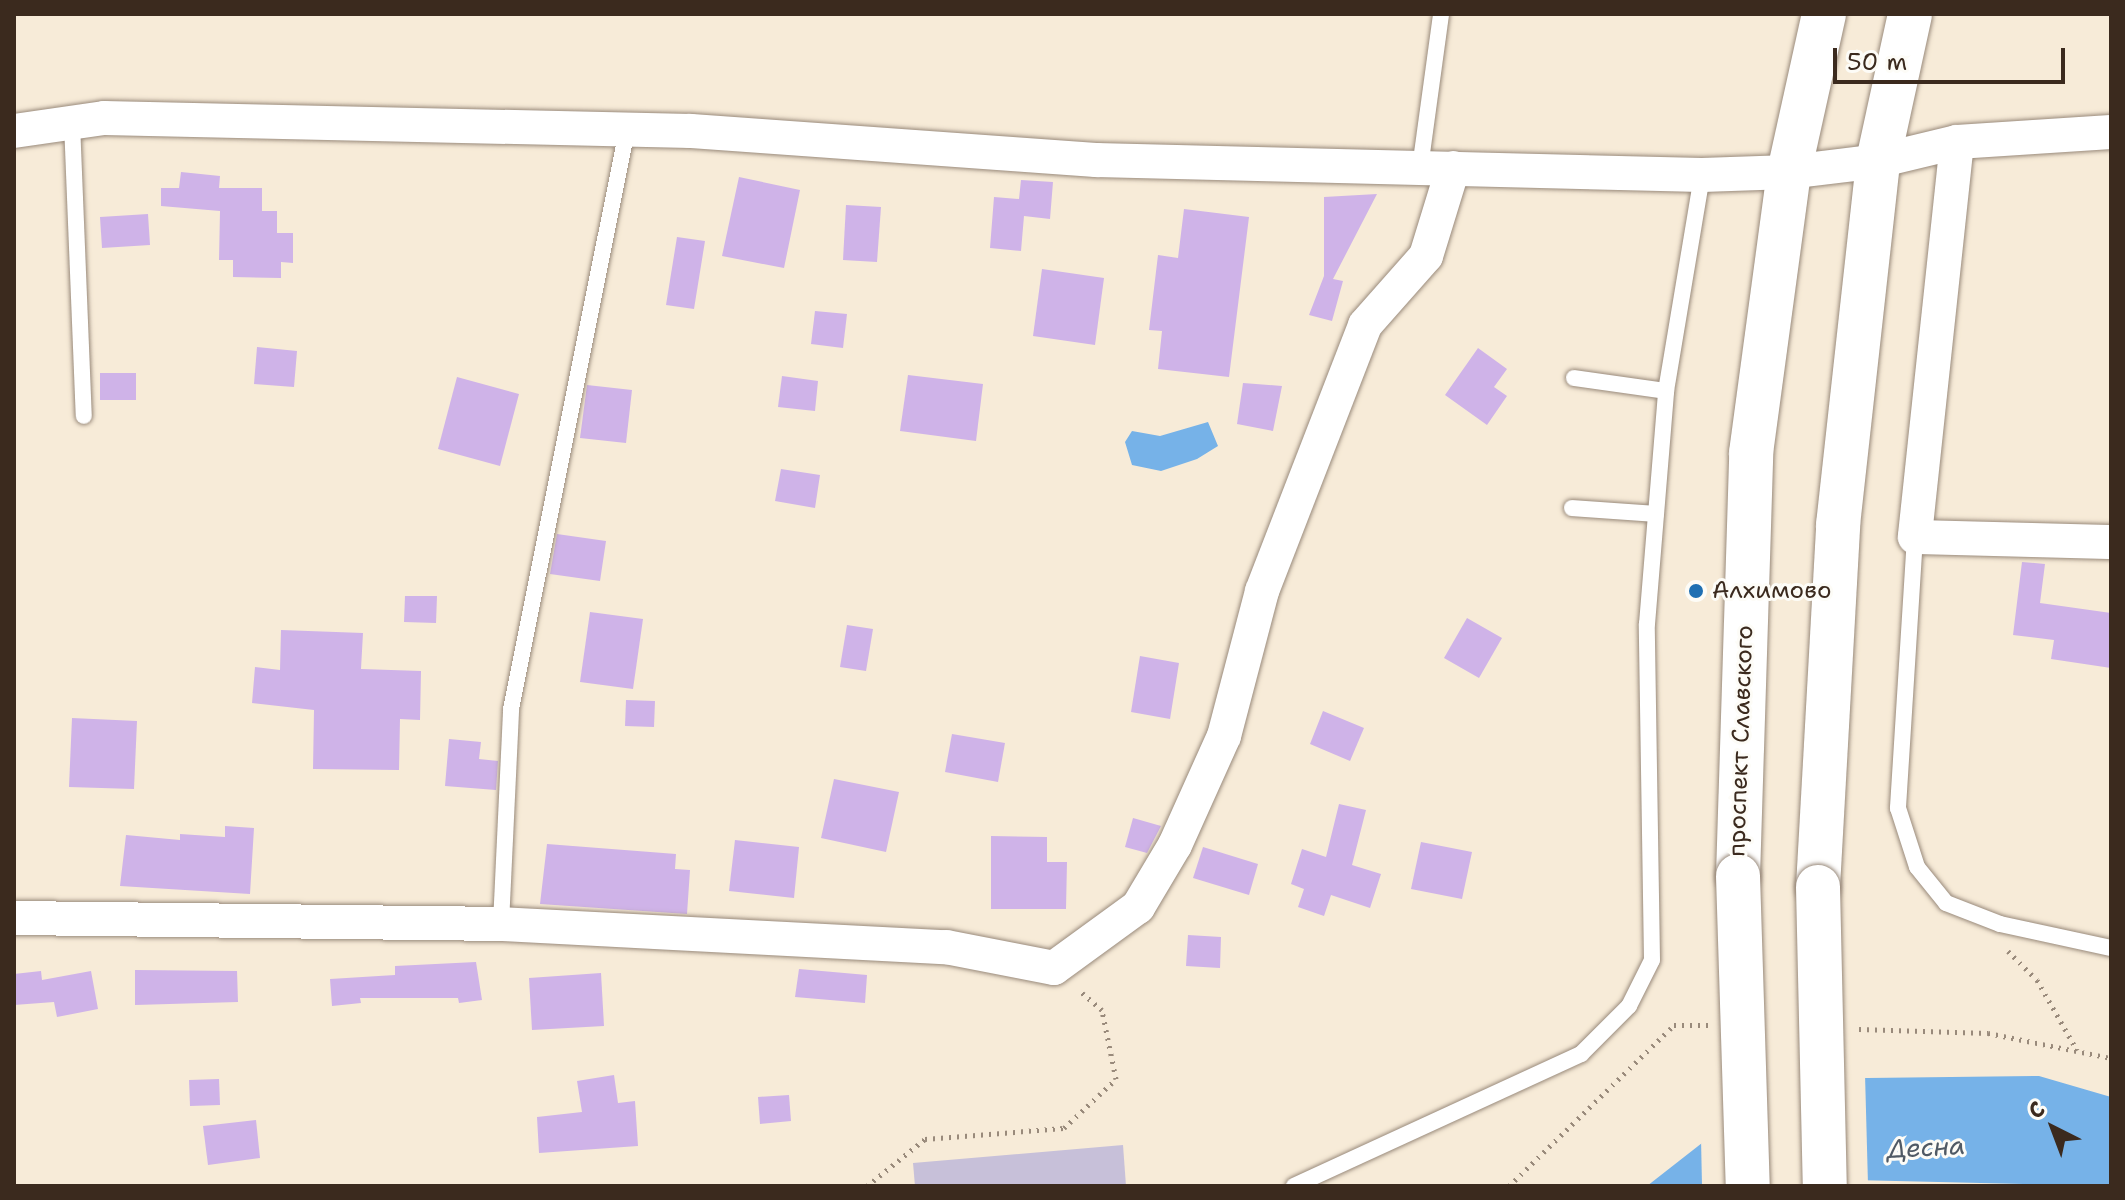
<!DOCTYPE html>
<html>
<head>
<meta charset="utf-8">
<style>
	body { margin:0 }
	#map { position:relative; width:2125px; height:1200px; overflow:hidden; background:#f7ebd8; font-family:"Shantell Sans",sans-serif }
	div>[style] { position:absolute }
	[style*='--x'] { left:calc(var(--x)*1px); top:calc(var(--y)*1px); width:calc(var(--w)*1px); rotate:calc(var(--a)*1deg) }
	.industrial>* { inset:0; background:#c7c0d9 }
	.water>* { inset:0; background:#76b2e8 }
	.pier>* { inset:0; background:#f7ebd8 }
	.building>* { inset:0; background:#cfb3e8 }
	.path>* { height:5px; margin-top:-2.5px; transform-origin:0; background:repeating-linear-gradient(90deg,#998a7b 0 2px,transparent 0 8px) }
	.roads { filter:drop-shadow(0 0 2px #998a7b) drop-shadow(0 0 2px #998a7b) }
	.service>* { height:16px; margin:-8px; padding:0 8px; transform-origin:8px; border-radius:8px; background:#fff }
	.minor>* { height:34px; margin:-17px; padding:0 17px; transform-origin:17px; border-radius:17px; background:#fff }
	.secondary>* { height:44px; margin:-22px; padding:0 22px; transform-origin:22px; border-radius:22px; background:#fff }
	.bridges { filter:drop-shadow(0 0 2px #998a7b) drop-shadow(0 0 2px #998a7b) }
	.secondary-bridge>* { height:44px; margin:-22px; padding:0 22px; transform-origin:22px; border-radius:22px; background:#fff }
	.dots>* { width:22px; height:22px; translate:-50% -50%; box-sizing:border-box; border:4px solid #fdfcf7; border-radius:50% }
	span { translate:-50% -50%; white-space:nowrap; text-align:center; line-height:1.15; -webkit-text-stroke:6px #fdfcf7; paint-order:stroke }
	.poi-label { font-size:24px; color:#3b2a1e }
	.left { translate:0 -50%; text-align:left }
	.street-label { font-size:24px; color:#3b2a1e }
	.water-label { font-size:26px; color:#505a65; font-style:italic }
	.frame { position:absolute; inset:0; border:16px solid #3b2a1e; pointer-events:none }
	.north { position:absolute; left:2013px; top:1088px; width:80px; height:80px; -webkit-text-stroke:6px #fdfcf7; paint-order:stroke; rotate:318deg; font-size:22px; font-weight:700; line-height:32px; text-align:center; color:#3b2a1e }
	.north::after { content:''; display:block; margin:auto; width:28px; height:36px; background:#3b2a1e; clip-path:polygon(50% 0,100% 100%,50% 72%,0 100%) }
	.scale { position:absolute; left:1833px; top:48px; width:232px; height:36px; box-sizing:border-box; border:4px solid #3b2a1e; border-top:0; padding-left:10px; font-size:24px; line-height:28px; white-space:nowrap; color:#3b2a1e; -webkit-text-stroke:6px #fdfcf7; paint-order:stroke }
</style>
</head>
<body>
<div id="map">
	<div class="industrial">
		<i style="clip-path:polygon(1123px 1145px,1126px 1186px,915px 1186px,913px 1163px)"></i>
	</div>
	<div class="water">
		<i style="clip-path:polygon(1208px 422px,1218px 446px,1197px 459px,1161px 471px,1132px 465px,1125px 442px,1132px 431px,1160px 436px)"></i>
		<i style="clip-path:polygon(2039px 1076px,2111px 1097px,2111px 1186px,1853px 1180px,1842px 1186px,1647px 1186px,1784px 1079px)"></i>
	</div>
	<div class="pier">
		<i style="clip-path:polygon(1865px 1074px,1868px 1185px,1702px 1186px,1701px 1138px,1782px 1076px)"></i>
	</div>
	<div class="building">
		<i style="clip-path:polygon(181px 172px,220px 176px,219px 188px,262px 188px,262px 211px,277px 211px,277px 233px,293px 233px,293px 263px,281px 262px,281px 278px,233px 277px,233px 260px,219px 260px,220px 211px,161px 206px,161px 188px,179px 188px)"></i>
		<i style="clip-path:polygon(739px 177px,800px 190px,784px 268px,722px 256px)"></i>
		<i style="clip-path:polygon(1021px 180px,1053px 182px,1050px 219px,1024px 216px,1021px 251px,990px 248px,994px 197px,1019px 199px)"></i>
		<i style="clip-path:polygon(1377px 194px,1333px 279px,1343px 281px,1332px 321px,1309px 315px,1324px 276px,1324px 197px)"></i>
		<i style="clip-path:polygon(846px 205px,881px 207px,877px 262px,843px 260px)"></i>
		<i style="clip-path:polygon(1184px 209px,1249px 217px,1229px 377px,1158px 369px,1162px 331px,1149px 330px,1158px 255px,1178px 258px)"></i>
		<i style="clip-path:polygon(148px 214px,150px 245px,102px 248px,100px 217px)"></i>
		<i style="clip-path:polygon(677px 237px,705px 241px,694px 309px,666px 305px)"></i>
		<i style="clip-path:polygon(1042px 269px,1104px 278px,1095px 345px,1033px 336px)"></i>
		<i style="clip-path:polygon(815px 311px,847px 314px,843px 348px,811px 344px)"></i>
		<i style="clip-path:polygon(257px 347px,297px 351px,294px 387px,254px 384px)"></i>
		<i style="clip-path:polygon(1478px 348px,1507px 369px,1494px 387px,1507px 396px,1487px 425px,1445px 395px)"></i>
		<i style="clip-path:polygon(100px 373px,136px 373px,136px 400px,100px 400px)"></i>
		<i style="clip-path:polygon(908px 375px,983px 384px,976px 441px,900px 431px)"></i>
		<i style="clip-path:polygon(782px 376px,818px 381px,815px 411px,778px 407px)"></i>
		<i style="clip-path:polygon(457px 377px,519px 394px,500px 466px,438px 449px)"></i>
		<i style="clip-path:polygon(1243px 383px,1282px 386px,1273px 431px,1237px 424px)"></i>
		<i style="clip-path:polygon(587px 385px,632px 390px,626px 443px,580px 438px)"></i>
		<i style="clip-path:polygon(781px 469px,820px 475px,815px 508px,775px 501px)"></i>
		<i style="clip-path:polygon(557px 534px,606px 541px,600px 581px,550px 574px)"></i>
		<i style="clip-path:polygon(2022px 562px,2045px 564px,2040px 603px,2111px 613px,2111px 668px,2051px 659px,2054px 640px,2013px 635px)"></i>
		<i style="clip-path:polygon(405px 596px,437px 596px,436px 623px,404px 622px)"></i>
		<i style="clip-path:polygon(590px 612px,643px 619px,633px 689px,580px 682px)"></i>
		<i style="clip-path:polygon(1467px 618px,1502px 638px,1479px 678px,1444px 658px)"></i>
		<i style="clip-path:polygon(847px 625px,873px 629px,866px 671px,840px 667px)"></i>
		<i style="clip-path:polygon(281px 630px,363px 633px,361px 669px,421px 671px,420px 720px,400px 719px,399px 770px,313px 769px,314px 710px,252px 703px,255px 667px,280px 670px)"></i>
		<i style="clip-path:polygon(1140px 656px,1179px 663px,1170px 719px,1131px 712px)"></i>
		<i style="clip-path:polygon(626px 700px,655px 701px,654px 727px,625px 726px)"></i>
		<i style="clip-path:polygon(1323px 711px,1364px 728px,1350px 761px,1310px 744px)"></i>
		<i style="clip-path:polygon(72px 718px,137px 721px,134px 789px,69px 787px)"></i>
		<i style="clip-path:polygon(952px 734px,1005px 743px,998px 782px,945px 772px)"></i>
		<i style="clip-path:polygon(449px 739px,481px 742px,479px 759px,498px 761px,496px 790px,445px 786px)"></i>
		<i style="clip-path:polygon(834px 779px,899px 792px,886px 852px,821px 838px)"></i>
		<i style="clip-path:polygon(1339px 804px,1366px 810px,1352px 865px,1381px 874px,1370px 908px,1331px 895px,1324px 916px,1298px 907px,1304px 889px,1291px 884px,1302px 849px,1326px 857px)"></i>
		<i style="clip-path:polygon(1133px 818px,1161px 826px,1147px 853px,1125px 847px)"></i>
		<i style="clip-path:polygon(225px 826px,254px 828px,250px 894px,120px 886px,126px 835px,180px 840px,180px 834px,225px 837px)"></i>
		<i style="clip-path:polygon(991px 836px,1047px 837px,1047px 862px,1067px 862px,1066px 909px,991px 909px)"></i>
		<i style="clip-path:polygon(735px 840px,799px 847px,794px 898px,729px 891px)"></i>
		<i style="clip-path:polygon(1421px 842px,1472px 852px,1462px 899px,1411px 889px)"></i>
		<i style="clip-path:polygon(547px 844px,676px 854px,675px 869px,690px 870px,687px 914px,540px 904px)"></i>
		<i style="clip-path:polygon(1203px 847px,1258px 864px,1249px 895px,1193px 878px)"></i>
		<i style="clip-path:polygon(1188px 935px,1221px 937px,1220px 968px,1186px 966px)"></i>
		<i style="clip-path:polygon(476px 962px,482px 1000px,459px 1003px,458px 998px,360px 998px,361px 1003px,332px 1006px,330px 979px,395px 975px,395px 966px)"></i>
		<i style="clip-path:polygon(799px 969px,867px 975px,865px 1003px,795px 997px)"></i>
		<i style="clip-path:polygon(135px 970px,237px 971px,238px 1002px,135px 1005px)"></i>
		<i style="clip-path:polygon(41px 971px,42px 980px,91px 971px,98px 1009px,57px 1017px,54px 1002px,14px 1005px,14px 974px)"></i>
		<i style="clip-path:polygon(601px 973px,604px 1026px,532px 1030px,529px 978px)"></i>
		<i style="clip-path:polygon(614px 1075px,618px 1103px,635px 1101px,638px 1146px,539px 1153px,537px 1117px,582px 1112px,577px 1081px)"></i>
		<i style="clip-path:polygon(219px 1079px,220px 1105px,190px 1106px,189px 1080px)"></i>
		<i style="clip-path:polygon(789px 1095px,791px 1121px,760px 1124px,758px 1097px)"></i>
		<i style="clip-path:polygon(256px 1120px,260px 1158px,208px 1165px,203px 1126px)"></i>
	</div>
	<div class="path">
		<i style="--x:2008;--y:951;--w:41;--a:45"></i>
		<i style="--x:2037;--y:980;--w:81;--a:60.3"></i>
		<i style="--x:1859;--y:1029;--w:129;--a:1.8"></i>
		<i style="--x:1988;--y:1033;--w:126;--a:11.5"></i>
		<i style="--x:867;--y:1186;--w:75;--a:-39"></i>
		<i style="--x:925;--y:1139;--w:139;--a:-4.5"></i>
		<i style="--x:1064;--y:1128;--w:71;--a:-43.3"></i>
		<i style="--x:1116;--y:1079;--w:70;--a:-101.5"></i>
		<i style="--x:1102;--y:1010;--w:30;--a:-139"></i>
		<i style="--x:1509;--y:1186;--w:231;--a:-44.3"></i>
		<i style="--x:1674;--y:1025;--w:35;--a:0"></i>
	</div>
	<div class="roads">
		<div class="service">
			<i style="--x:72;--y:123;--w:293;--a:87.7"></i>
			<i style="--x:1420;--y:168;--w:155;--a:-82.2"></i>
			<i style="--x:1574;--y:378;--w:93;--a:8"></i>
			<i style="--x:1572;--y:508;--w:84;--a:4.1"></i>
			<i style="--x:1915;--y:537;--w:272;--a:93.6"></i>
			<i style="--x:1898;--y:808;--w:62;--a:72.1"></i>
			<i style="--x:1917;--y:867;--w:46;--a:51.1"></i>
			<i style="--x:1946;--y:903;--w:58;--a:21.3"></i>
			<i style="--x:2000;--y:924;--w:114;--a:12.2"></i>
			<i style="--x:501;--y:924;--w:215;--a:-87.3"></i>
			<i style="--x:511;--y:709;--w:591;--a:-78.67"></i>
			<i style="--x:1294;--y:1186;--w:316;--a:-24.7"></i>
			<i style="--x:1581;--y:1054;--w:68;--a:-45"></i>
			<i style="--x:1629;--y:1006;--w:51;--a:-63.4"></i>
			<i style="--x:1652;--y:960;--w:336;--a:-90.9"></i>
			<i style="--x:1647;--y:624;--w:234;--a:-85.3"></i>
			<i style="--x:1666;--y:391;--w:219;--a:-80.5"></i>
		</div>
		<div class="minor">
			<i style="--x:14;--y:131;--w:91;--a:-8.2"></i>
			<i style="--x:104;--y:118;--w:587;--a:1.27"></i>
			<i style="--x:691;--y:131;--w:406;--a:4.1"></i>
			<i style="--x:1096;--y:160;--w:606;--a:1.42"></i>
			<i style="--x:1702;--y:175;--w:87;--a:-2"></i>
			<i style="--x:1789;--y:172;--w:90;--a:-7"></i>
			<i style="--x:1878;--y:161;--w:81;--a:-13.5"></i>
			<i style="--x:1957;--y:142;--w:154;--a:-3.7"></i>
			<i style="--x:1957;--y:142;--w:397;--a:96.1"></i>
			<i style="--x:1915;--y:537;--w:196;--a:1.5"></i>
			<i style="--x:14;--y:918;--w:487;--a:0.7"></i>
			<i style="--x:501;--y:924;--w:446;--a:3"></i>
			<i style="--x:946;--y:947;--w:110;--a:11"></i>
			<i style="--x:1054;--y:968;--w:104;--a:-36"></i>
			<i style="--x:1138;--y:907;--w:72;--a:-59.2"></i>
			<i style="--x:1175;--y:845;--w:120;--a:-65.8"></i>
			<i style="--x:1224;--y:736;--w:150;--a:-75.3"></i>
			<i style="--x:1262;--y:591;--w:285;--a:-68.8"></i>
			<i style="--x:1365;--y:325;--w:92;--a:-48.5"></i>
			<i style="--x:1426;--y:256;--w:92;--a:-72.9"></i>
		</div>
		<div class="secondary">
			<i style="--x:1738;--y:876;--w:423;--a:-88.2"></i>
			<i style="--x:1751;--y:453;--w:284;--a:-82.3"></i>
			<i style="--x:1789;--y:172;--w:162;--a:-77.5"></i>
			<i style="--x:1818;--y:887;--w:363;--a:-86.8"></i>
			<i style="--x:1838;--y:525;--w:366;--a:-83.7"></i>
			<i style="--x:1878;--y:161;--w:150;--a:-77.7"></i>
		</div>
	</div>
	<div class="bridges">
		<div class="secondary-bridge">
			<i style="--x:1738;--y:876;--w:310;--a:88.2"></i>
			<i style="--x:1818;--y:887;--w:299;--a:88.7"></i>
		</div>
	</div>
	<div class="dots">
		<i style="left:1696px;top:591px;background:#1f6fb2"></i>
	</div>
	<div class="poi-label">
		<span class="left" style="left:1712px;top:591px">Алхимово</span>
	</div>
	<div class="street-label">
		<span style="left:1741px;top:741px;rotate:-88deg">проспект Славского</span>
	</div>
	<div class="water-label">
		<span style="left:1926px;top:1147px;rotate:-3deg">Десна</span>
	</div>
	<div class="frame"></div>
	<div class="north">С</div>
	<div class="scale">50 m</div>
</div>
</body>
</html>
